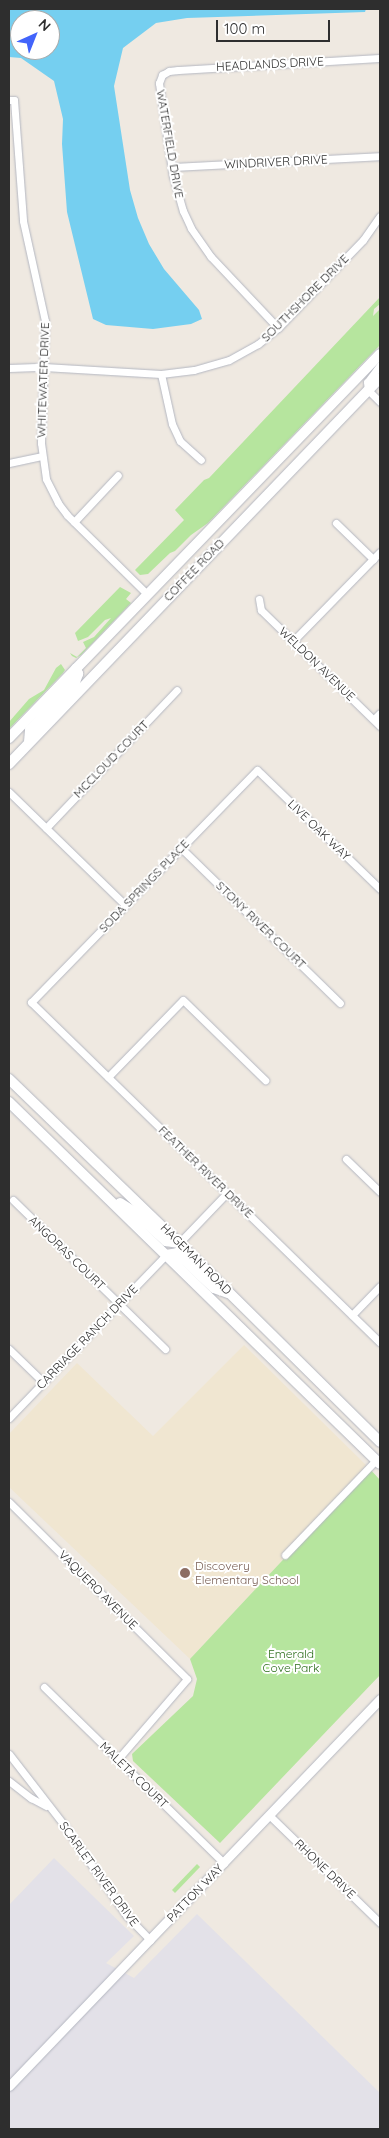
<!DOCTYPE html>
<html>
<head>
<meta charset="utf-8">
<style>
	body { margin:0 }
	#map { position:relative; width:389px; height:2138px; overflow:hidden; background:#efe9e1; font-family:Quicksand,sans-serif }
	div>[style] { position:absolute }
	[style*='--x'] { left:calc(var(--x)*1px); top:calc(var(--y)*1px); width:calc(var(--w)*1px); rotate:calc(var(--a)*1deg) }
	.industrial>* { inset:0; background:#e3e1e8 }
	.education>* { inset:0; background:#f0e6d1 }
	.green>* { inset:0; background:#b6e59e }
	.water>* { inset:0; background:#75cff0 }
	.roads { filter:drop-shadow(0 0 1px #b4b7c1) drop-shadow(0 0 1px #b4b7c1) }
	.minor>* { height:7px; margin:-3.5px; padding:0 3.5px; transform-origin:3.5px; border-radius:3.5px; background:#fff }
	.tertiary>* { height:9px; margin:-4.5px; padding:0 4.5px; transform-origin:4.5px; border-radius:4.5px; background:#fff }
	.secondary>* { height:10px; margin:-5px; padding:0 5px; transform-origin:5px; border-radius:5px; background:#fff }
	.dots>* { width:14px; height:14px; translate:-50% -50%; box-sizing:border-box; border:2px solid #fff; border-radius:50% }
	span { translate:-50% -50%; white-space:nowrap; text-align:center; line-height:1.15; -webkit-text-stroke:4px #fff; paint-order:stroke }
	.street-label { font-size:12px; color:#2e2e2e }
	.education-label { font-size:12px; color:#785e54 }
	.left { translate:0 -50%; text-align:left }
	.park-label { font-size:12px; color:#2c6e1b }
	.frame { position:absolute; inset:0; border:10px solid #2e2e2e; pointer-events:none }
	.north { position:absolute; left:10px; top:10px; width:50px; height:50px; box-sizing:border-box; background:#fff; border:1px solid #ababab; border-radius:50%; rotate:44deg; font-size:14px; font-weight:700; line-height:20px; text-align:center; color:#2e2e2e }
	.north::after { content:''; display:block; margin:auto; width:18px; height:22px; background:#4264fb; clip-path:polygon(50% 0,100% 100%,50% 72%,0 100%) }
	.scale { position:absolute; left:216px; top:20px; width:114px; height:22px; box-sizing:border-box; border:2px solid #2e2e2e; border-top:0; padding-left:6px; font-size:15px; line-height:18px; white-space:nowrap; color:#2e2e2e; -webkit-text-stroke:4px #fff; paint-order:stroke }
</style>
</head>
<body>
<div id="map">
	<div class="industrial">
		<i style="clip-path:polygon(54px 1858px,134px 1936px,106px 1963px,134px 1978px,197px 1914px,380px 2093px,380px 2129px,9px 2129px,9px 1905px)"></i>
	</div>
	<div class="education">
		<i style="clip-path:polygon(244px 1345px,369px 1468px,190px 1659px,9px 1487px,9px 1434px,77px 1363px,153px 1436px)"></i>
	</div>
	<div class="green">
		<i style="clip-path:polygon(380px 297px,380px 304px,374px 309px,373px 316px,380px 309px,380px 345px,208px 523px,191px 535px,175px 551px,170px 553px,148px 574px,140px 575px,135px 570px,184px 520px,175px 510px,204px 480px,209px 478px)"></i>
		<i style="clip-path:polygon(120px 587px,131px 593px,126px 599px,131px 603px,81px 655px,76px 658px,72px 656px,70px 653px,77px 657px,86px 648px,83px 642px,94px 637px,111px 618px,105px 620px,88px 637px,78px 641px,75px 633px)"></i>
		<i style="clip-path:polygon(61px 664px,65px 670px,63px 673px,9px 729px,9px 722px,29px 699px,44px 690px,56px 668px)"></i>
		<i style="clip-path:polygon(369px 1468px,380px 1480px,380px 1675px,220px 1843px,133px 1761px,132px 1754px,193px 1696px,197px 1679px,190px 1659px)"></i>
		<i style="clip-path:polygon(197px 1864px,200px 1867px,175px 1893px,172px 1890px)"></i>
	</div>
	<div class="water">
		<i style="clip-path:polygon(evenodd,9px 9px,366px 9px,365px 12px,187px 18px,156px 23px,123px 48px,114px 86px,130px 190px,138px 218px,149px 244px,164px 269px,199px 310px,202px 319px,191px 324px,153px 329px,106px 325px,93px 319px,67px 212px,62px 144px,63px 119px,54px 81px,21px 58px,9px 57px,9px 9px,20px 20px,50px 20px,50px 50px,20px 50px,20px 20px)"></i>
	</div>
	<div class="roads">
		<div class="minor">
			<i style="--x:9;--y:100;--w:5;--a:0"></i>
			<i style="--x:14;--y:100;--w:121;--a:85.7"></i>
			<i style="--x:23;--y:221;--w:102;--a:77.6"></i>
			<i style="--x:45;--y:321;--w:122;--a:91.9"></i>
			<i style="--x:41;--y:443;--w:36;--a:82"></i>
			<i style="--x:46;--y:479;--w:27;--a:63"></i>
			<i style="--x:58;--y:503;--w:15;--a:53"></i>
			<i style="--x:67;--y:515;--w:112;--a:44.6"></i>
			<i style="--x:172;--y:167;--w:208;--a:-3"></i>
			<i style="--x:278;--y:328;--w:98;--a:-133.3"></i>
			<i style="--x:211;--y:257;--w:35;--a:-125"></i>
			<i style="--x:191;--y:228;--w:19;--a:-115"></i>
			<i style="--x:183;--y:211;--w:35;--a:-106"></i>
			<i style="--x:173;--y:177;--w:95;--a:-98.5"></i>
			<i style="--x:159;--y:83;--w:9;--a:-69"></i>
			<i style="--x:162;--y:75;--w:8;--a:-30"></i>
			<i style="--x:169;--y:71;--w:9;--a:-6"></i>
			<i style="--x:178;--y:70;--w:202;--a:-3.4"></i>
			<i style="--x:380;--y:365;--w:21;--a:127"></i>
			<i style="--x:367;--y:382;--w:8;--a:83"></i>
			<i style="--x:368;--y:390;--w:17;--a:45"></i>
			<i style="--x:9;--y:368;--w:35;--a:-2"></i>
			<i style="--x:44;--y:367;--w:117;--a:3.4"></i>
			<i style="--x:161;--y:374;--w:33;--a:-7"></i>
			<i style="--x:194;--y:370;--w:36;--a:-16"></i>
			<i style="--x:229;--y:360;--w:33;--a:-29"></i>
			<i style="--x:258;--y:344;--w:26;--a:-39"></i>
			<i style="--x:278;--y:328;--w:122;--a:-46"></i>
			<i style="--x:363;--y:240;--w:29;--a:-55"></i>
			<i style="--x:161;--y:374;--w:51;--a:77.6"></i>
			<i style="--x:172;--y:424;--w:19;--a:65"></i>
			<i style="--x:180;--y:441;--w:28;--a:42"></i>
			<i style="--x:9;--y:463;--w:33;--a:-12"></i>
			<i style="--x:74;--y:522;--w:64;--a:-46.9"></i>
			<i style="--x:336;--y:523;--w:52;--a:44.2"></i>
			<i style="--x:259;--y:599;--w:11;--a:80"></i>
			<i style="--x:261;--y:610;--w:166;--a:44.3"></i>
			<i style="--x:293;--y:641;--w:124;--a:-45.7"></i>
			<i style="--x:374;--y:719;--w:8;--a:-45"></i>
			<i style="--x:9;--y:792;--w:162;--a:44.2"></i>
			<i style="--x:46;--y:828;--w:190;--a:-46.5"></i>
			<i style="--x:181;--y:848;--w:222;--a:44.3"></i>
			<i style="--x:380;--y:889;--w:171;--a:-135.9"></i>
			<i style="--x:257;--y:770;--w:324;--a:134.2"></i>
			<i style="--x:31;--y:1002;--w:487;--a:44.3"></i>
			<i style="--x:108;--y:1077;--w:107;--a:-45.8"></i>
			<i style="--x:183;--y:1000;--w:115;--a:44.3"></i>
			<i style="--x:346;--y:1159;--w:47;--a:44.1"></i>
			<i style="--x:13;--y:1200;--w:213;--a:44.4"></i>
			<i style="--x:179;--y:1243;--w:69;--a:-46.2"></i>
			<i style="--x:352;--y:1315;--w:40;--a:-46"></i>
			<i style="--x:9;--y:1349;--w:47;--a:44.1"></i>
			<i style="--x:9;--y:1418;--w:226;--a:-46.1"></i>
			<i style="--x:9;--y:1502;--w:251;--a:44.8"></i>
			<i style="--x:187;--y:1679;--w:106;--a:130.8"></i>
			<i style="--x:285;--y:1555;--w:132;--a:-46.2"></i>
			<i style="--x:44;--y:1687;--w:252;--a:44.4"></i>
			<i style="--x:9;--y:1754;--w:90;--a:52.2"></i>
			<i style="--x:64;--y:1825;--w:109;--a:55.4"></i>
			<i style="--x:126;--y:1915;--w:35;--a:46"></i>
			<i style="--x:9;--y:1781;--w:28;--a:38"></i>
			<i style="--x:31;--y:1798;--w:17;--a:28"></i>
			<i style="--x:269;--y:1815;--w:155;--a:44.2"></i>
		</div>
		<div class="tertiary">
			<i style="--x:9;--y:2086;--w:536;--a:-46.21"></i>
		</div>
		<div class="secondary">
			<i style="--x:9;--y:738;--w:534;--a:-45.99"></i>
			<i style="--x:29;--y:742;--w:12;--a:-85"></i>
			<i style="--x:30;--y:730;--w:66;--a:-46.8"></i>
			<i style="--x:75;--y:682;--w:9;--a:-69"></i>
			<i style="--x:78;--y:674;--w:6;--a:-108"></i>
			<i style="--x:9;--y:764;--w:535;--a:-46.14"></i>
			<i style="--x:9;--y:1079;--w:236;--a:44"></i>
			<i style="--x:179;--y:1243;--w:283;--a:44.7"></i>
			<i style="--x:9;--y:1102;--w:518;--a:44.3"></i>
			<i style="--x:120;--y:1203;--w:15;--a:32"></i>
			<i style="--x:133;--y:1211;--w:45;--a:42.3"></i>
			<i style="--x:166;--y:1241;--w:13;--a:9"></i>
			<i style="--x:166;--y:1255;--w:11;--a:-10"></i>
			<i style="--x:177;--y:1253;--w:51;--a:43.4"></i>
			<i style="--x:214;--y:1288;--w:15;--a:20"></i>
		</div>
	</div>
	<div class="dots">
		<i style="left:185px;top:1573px;background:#8d6e63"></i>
	</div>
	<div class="street-label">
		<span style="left:270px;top:64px;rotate:-3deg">HEADLANDS DRIVE</span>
		<span style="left:170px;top:144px;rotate:80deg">WATERFIELD DRIVE</span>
		<span style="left:276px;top:162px;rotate:-3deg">WINDRIVER DRIVE</span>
		<span style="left:305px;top:298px;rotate:-45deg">SOUTHSHORE DRIVE</span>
		<span style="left:43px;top:380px;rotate:-88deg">WHITEWATER DRIVE</span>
		<span style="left:194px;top:570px;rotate:-46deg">COFFEE ROAD</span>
		<span style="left:317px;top:664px;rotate:44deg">WELDON AVENUE</span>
		<span style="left:111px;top:759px;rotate:-46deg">MCCLOUD COURT</span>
		<span style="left:319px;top:830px;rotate:44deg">LIVE OAK WAY</span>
		<span style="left:144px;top:886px;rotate:-46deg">SODA SPRINGS PLACE</span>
		<span style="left:261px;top:925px;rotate:44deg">STONY RIVER COURT</span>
		<span style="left:206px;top:1172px;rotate:44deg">FEATHER RIVER DRIVE</span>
		<span style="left:67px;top:1253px;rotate:44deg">ANGORAS COURT</span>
		<span style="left:196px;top:1259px;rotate:45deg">HAGEMAN ROAD</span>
		<span style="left:87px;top:1337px;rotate:-46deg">CARRIAGE RANCH DRIVE</span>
		<span style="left:98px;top:1590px;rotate:45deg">VAQUERO AVENUE</span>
		<span style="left:134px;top:1775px;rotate:44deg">MALETA COURT</span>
		<span style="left:325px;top:1869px;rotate:44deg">RHONE DRIVE</span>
		<span style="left:99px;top:1874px;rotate:54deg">SCARLET RIVER DRIVE</span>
		<span style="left:195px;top:1893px;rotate:-46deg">PATTON WAY</span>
	</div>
	<div class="education-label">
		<span class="left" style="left:195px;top:1573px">Discovery<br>Elementary School</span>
	</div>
	<div class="park-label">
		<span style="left:291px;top:1661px">Emerald<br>Cove Park</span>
	</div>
	<div class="frame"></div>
	<div class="north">N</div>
	<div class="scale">100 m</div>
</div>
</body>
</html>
